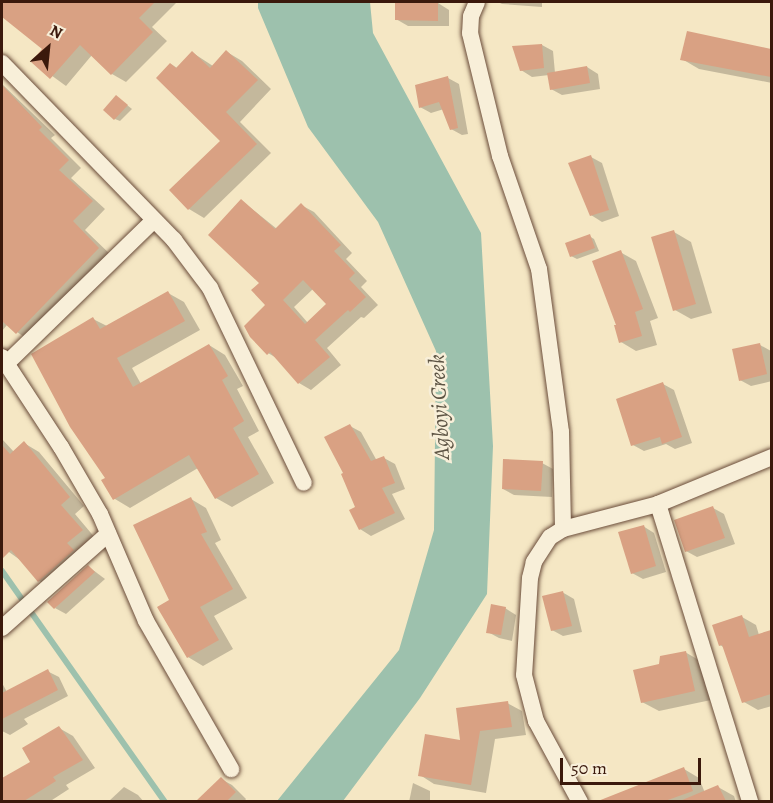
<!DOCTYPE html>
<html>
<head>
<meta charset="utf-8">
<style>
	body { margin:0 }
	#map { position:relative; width:773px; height:803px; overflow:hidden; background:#f5e7c4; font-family:Alegreya,serif }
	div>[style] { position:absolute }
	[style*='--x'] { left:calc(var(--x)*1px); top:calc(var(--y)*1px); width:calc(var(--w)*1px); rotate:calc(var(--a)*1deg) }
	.water>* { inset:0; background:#9dc1ad }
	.shadow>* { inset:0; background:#0003 }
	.stream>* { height:6px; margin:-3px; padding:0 3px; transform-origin:3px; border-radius:3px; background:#9dc1ad }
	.building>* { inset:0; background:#d9a183 }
	.roads { filter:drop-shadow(0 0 2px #6a4c3a) drop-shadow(0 0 2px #6a4c3a) }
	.street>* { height:16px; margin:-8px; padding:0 8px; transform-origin:8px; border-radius:8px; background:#f8efd9 }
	span { translate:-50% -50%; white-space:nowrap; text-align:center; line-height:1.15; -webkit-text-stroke:5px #f8efd9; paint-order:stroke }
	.water-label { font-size:22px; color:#5d5444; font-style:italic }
	.frame { position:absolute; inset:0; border:3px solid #3b190c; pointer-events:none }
	.north { position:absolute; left:18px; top:18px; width:60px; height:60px; -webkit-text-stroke:4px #f8efd9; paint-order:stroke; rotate:27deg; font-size:16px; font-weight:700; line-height:24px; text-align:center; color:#3b190c }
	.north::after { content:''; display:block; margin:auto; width:21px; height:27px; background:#3b190c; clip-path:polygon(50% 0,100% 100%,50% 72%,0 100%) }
	.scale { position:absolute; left:560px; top:758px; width:141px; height:27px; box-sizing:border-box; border:3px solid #3b190c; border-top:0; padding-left:8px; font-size:18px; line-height:21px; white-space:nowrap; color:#3b190c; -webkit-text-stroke:4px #f8efd9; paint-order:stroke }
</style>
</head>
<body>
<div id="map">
	<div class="water">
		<i style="clip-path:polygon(258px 2px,370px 2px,373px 33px,481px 233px,493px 446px,487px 594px,420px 698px,343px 801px,277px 801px,399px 650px,434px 530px,436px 351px,378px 222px,308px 127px,258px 8px)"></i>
	</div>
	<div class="shadow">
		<i style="clip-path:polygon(2px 2px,177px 2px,152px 27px,167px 41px,126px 82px,112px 74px,92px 55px,66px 86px,33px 62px,44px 49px,2px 16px)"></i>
		<i style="clip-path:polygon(397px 2px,438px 3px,449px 10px,449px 26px,408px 26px,396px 19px)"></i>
		<i style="clip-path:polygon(498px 2px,542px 2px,542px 7px,502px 4px)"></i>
		<i style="clip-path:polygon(688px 33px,772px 51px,772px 83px,699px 69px,682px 59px)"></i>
		<i style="clip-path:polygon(542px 45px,553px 51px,555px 73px,587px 67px,598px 74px,600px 89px,562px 95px,551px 89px,549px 75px,532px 77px,521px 70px)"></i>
		<i style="clip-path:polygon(227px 52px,242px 61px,271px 89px,240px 122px,271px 153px,204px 218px,189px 209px,172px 190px,222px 141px,171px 64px,177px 68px,193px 53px,213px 66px)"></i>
		<i style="clip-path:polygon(448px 78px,459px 84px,468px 134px,462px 135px,451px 129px,444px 109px,431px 113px,420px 107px)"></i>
		<i style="clip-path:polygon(2px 84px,55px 135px,51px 138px,81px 168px,71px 178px,105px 209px,85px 230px,112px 256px,30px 341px,7px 325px,2px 331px)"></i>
		<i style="clip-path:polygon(117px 97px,132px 109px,120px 121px,115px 119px)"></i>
		<i style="clip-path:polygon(591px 157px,602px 163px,619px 216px,602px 222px,591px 215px)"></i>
		<i style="clip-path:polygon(evenodd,242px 201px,277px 229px,301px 205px,314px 212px,352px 253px,346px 259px,367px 281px,361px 287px,378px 305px,364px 318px,361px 317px,327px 348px,341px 365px,311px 390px,299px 383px,280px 360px,268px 353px,267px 305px,242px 201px,313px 289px,328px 304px,308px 323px,294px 307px,313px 289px)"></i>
		<i style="clip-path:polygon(674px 232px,691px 242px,712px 313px,691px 319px,675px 310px)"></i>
		<i style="clip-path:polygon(589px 236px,594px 239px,599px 251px,577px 259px,571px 256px)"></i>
		<i style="clip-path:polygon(620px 252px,636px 261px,658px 318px,650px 321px,657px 345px,636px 351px,621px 342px,618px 326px)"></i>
		<i style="clip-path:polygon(168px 293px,184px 302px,200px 330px,132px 368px,141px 384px,209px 345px,225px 355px,243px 386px,237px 389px,259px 431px,248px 437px,274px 483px,232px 507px,216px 498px,198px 468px,130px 508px,115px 499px,107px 478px,93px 319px,107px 326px)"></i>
		<i style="clip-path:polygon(760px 345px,771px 351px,772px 381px,751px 386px,740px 380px)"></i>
		<i style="clip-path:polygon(663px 384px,674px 390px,692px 443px,675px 449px,666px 444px,644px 451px,633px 445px)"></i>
		<i style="clip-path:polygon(350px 426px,361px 432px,377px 461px,384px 458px,395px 464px,405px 489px,392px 494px,405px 519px,371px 536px,360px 529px)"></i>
		<i style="clip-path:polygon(2px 439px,14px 452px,24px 443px,39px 452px,84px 506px,75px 514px,96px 539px,54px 589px,39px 581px,23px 562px,2px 547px,2px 524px,4px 522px,2px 520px)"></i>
		<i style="clip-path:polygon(542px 463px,553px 469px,552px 497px,514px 495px,503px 489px)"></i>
		<i style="clip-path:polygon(191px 499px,206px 508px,221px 540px,215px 543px,247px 598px,214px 616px,233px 649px,203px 666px,188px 657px,171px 601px)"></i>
		<i style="clip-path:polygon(713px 508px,724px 514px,735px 544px,697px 557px,686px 551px)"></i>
		<i style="clip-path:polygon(643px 526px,654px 533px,666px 572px,643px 579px,632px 573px)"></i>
		<i style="clip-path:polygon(89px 567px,105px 579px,66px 614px,55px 608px)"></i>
		<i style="clip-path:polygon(562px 592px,574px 599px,582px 632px,563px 636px,552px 630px)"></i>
		<i style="clip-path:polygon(505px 608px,516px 615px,512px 641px,499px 638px,488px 632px)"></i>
		<i style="clip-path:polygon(742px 617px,756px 625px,759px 635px,772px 632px,772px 706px,758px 710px,744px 702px,725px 648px,720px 645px)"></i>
		<i style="clip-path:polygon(685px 652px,702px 662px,711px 700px,659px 711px,642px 702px,661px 665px)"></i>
		<i style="clip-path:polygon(47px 671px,59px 677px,68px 696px,24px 719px,28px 724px,10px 735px,2px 731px,2px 683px,7px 692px)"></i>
		<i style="clip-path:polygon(507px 703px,522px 711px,526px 735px,495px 739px,486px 793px,434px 784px,420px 775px)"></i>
		<i style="clip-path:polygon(59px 728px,73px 736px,95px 768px,66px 785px,69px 789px,49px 802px,2px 802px,2px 780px,32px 763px)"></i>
		<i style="clip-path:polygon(684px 769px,699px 778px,705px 793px,718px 787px,734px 796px,736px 802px,600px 802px)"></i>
		<i style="clip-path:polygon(221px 779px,232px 785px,246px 799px,244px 802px,198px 802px)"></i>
		<i style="clip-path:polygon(413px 783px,430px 791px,430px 802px,409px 802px)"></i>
		<i style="clip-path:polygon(124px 787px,138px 795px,144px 802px,108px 802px)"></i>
	</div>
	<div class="stream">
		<i style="--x:2;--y:571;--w:283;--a:54.8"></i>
	</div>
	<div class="building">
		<i style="clip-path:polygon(2px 2px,155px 2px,139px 18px,153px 32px,111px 75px,80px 45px,50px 79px,31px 62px,42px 49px,2px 17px)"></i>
		<i style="clip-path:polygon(395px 2px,438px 2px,438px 21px,395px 20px)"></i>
		<i style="clip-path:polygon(687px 31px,771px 49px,771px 77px,680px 60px)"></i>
		<i style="clip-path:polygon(542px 44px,544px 68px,520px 71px,512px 46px)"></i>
		<i style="clip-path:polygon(226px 50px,258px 80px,226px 112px,257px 144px,188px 210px,169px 190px,220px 141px,156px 78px,170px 63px,176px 68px,192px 51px,210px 68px)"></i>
		<i style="clip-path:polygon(587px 66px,590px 83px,550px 90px,547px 73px)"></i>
		<i style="clip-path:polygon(448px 76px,458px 128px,450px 130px,439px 102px,419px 108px,415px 85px)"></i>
		<i style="clip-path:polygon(2px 85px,42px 127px,39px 130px,69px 160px,59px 170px,93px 201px,73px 221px,99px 248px,16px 334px,2px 321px)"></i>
		<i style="clip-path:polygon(116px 95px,128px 105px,114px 120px,103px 110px)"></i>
		<i style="clip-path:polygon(591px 155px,609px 210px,590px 216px,568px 163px)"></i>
		<i style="clip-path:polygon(evenodd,241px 199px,275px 229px,301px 203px,341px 245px,334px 251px,355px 273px,349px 279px,366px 297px,350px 312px,348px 310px,315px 340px,330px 357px,298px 384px,270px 352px,267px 355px,250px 337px,244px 326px,265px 305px,251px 290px,259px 283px,208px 235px,241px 199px,303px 280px,326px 304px,305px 324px,283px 300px,303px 280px)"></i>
		<i style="clip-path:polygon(674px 230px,696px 304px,673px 311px,651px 237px)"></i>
		<i style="clip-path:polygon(590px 234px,595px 248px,570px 257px,565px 243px)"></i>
		<i style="clip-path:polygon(621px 250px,643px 309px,635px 312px,642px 336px,619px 343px,614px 325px,616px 325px,592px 261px)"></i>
		<i style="clip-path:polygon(168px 291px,185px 321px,117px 358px,133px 387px,209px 344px,228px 376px,222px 380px,244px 421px,233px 428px,259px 474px,215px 499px,189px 455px,113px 500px,101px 480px,105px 478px,70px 427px,31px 354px,93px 317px,100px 329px)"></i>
		<i style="clip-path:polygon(760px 343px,767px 374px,739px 381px,732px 349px)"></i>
		<i style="clip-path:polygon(663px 382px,682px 437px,662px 444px,660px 437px,631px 446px,616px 399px)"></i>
		<i style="clip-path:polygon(350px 424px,371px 461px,384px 456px,395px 483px,382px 488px,395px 513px,359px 530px,349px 510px,355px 507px,341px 474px,343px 473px,324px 437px)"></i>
		<i style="clip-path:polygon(24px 441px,70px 497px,61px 505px,83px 530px,67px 543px,74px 550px,38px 582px,11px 550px,2px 559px,2px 445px,10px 454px)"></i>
		<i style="clip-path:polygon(503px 459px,543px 461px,541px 491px,502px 489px)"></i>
		<i style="clip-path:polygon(191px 497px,207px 532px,201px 534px,233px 589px,200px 607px,219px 640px,187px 658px,157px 607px,169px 600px,133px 525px)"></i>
		<i style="clip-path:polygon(713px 506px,725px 538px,685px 552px,674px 520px)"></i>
		<i style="clip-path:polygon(644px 525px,656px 566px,631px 574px,618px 532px)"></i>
		<i style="clip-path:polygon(88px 565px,95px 572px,54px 609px,47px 602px)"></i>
		<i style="clip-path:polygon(563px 591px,572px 626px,551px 631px,542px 596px)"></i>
		<i style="clip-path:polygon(491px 604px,506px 607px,501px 635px,486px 633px)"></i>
		<i style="clip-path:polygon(742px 615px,749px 637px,771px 630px,771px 694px,742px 703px,722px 645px,719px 646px,712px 625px)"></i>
		<i style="clip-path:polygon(686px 651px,695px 691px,641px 703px,633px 670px,659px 664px,660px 656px)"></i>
		<i style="clip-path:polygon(48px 669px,58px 690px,2px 719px,2px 693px)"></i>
		<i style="clip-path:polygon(508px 701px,512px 727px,480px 731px,471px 785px,418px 776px,425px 734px,460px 740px,456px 708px)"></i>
		<i style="clip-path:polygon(59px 726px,83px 760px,53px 777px,56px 781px,24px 801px,2px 801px,2px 778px,30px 762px,22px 748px)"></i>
		<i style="clip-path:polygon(684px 767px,693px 791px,665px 801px,598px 801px)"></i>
		<i style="clip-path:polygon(221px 777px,236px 792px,227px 801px,196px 801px)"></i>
		<i style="clip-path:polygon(718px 785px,726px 801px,680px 801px)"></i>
	</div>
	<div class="roads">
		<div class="street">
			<i style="--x:477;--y:2;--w:15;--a:113"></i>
			<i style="--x:471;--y:16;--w:17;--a:93"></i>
			<i style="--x:470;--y:33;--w:127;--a:76.3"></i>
			<i style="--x:500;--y:156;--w:120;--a:71"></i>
			<i style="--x:539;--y:269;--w:164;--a:82.3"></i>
			<i style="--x:561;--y:432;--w:97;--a:88.8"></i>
			<i style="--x:563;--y:529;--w:15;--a:148"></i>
			<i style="--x:550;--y:537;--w:30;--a:123"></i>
			<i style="--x:534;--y:562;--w:16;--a:104"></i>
			<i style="--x:530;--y:578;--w:97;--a:93.5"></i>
			<i style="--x:524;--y:675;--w:48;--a:75.4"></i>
			<i style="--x:536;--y:721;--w:92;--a:61.5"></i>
			<i style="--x:2;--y:63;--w:247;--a:45.8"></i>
			<i style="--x:174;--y:240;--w:60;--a:53.1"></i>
			<i style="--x:210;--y:288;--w:216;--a:64.3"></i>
			<i style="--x:2;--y:357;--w:108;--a:56.8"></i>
			<i style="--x:61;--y:447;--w:78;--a:59.8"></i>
			<i style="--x:100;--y:514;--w:116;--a:66.7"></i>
			<i style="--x:146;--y:621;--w:171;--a:60.1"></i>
			<i style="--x:7;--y:363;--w:204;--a:-44.2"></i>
			<i style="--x:658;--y:504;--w:312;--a:72.8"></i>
			<i style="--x:563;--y:529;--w:98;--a:-14.7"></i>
			<i style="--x:658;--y:504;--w:123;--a:-22.4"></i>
			<i style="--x:2;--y:628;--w:142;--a:-41.6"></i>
		</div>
	</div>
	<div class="water-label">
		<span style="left:440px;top:407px;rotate:-93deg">Agboyi Creek</span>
	</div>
	<div class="frame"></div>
	<div class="north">N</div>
	<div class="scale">50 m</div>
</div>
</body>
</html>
